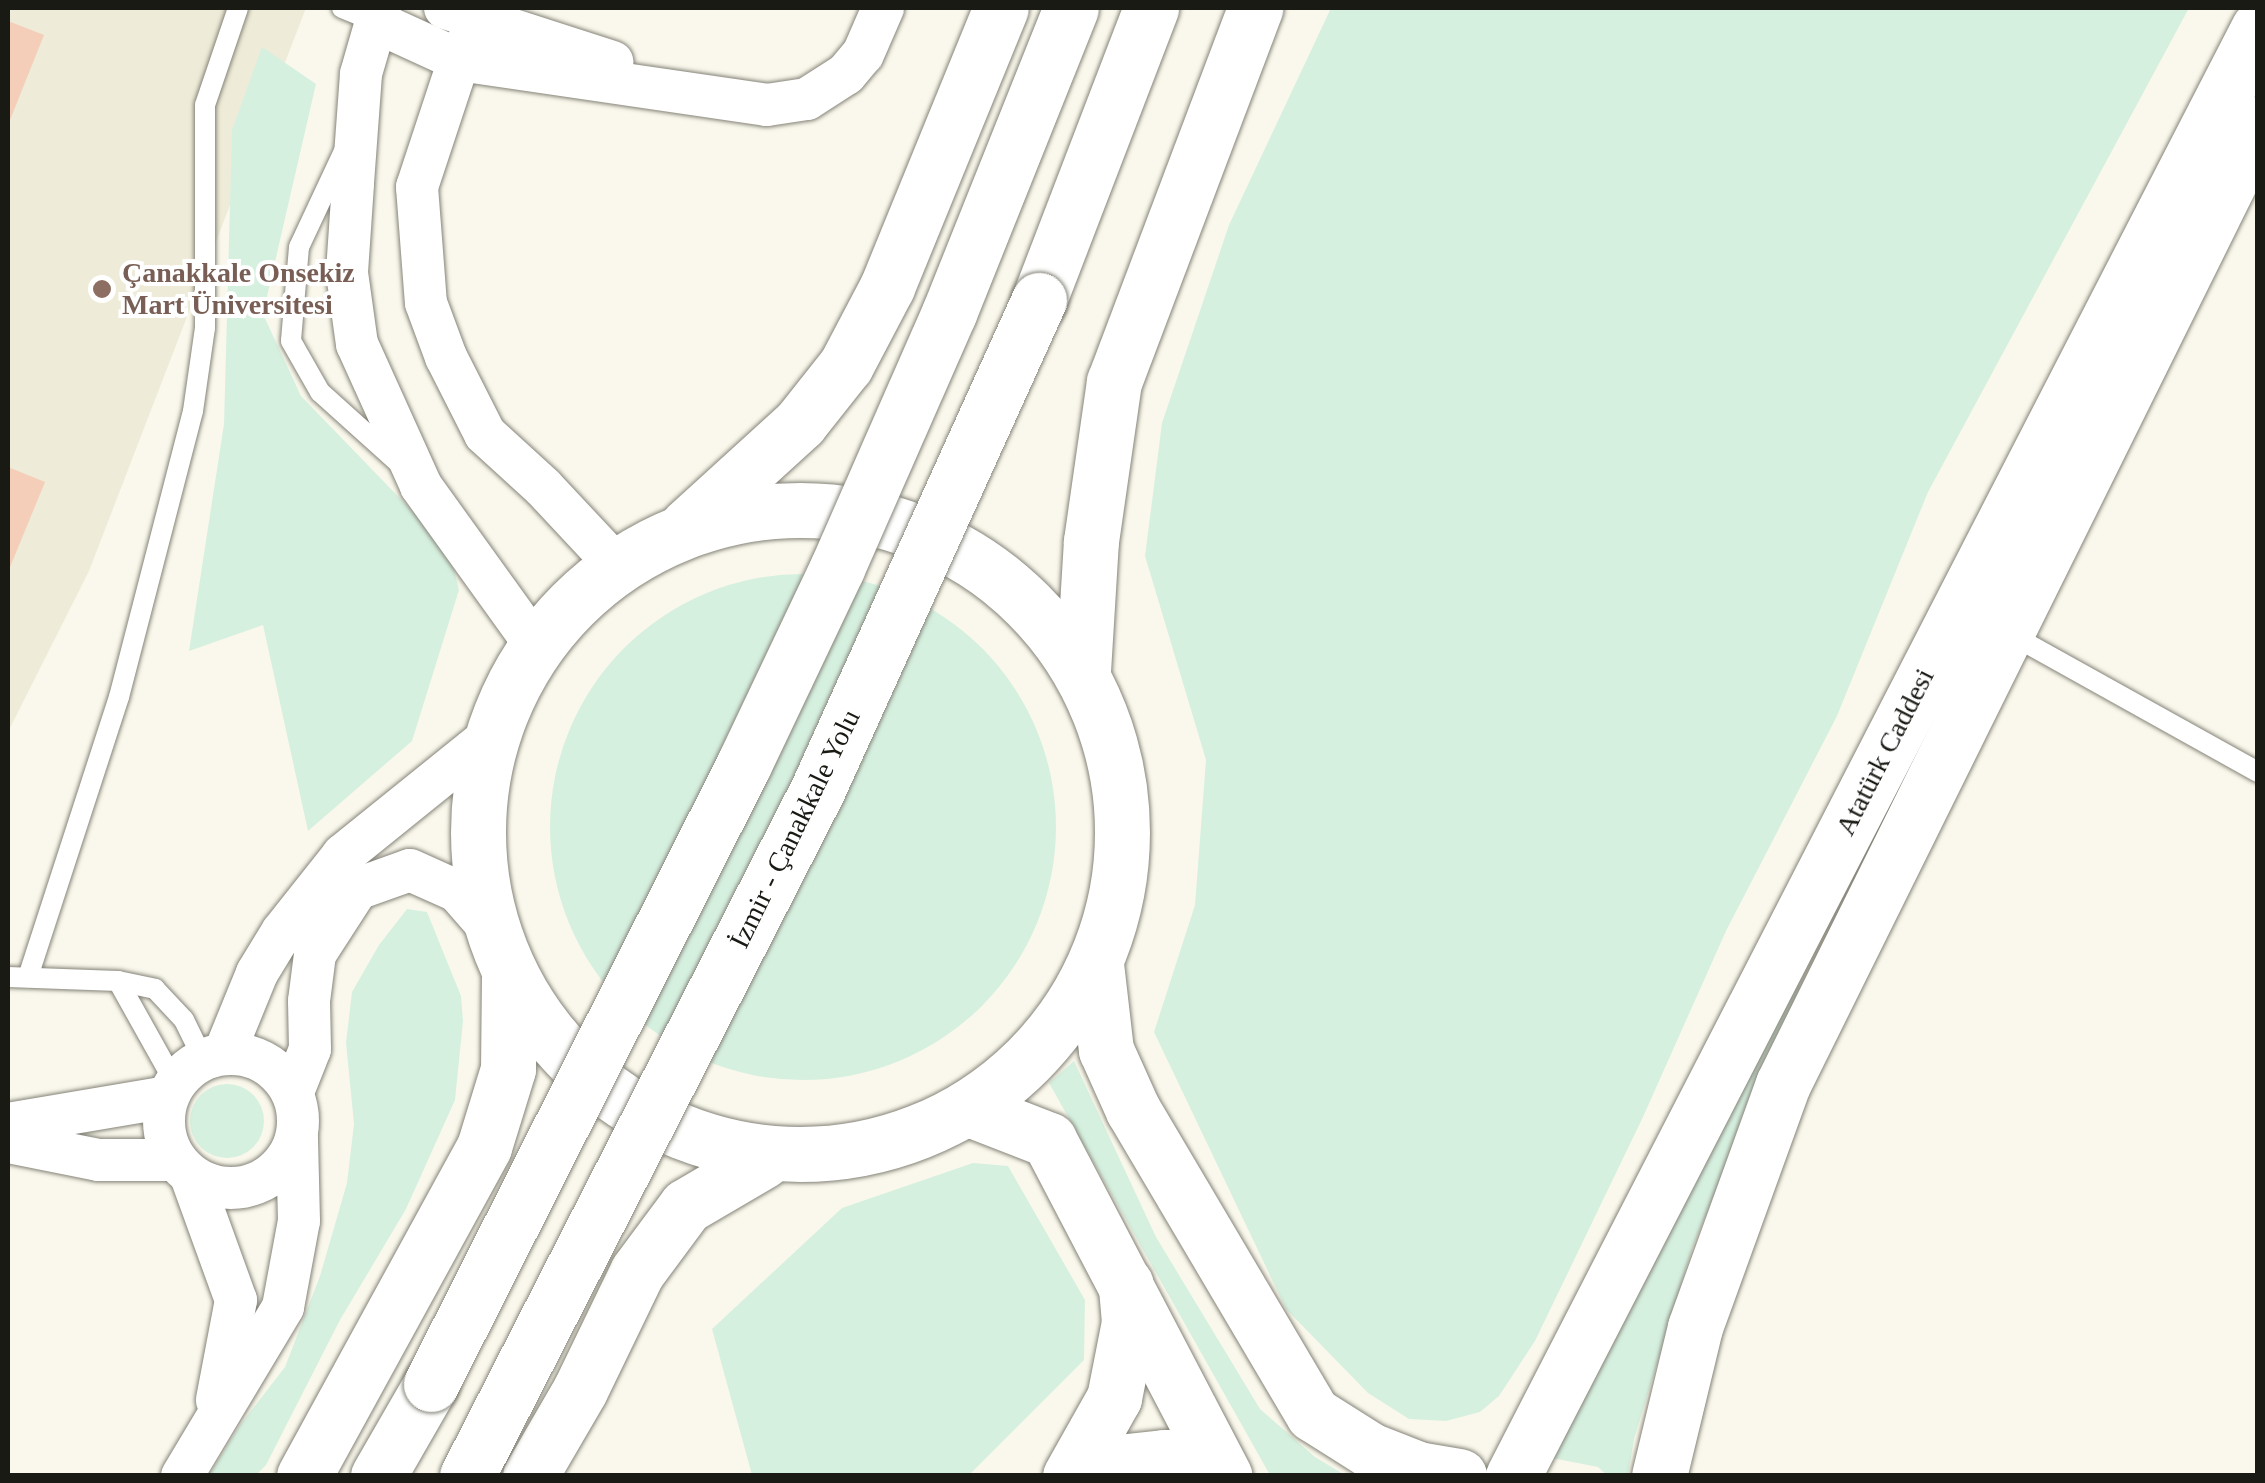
<!DOCTYPE html>
<html>
<head>
<meta charset="utf-8">
<style>
	body { margin:0 }
	#map { position:relative; width:2265px; height:1483px; overflow:hidden; background:#faf8ec; font-family:"Times New Roman",serif }
	div>[style] { position:absolute }
	[style*='--x'] { left:calc(var(--x)*1px); top:calc(var(--y)*1px); width:calc(var(--w)*1px); rotate:calc(var(--a)*1deg) }
	.built>* { inset:0; background:#eeebd8 }
	.green>* { inset:0; background:#d6f0e0 }
	.round { border-radius:50% }
	.building>* { inset:0; background:#f4ceb9 }
	.roads { filter:drop-shadow(0 0 2px #858378) drop-shadow(0 0 2px #858378) }
	.lane>* { height:20px; margin:-10px; padding:0 10px; transform-origin:10px; border-radius:10px; background:#fff }
	.street>* { height:42px; margin:-21px; padding:0 21px; transform-origin:21px; border-radius:21px; background:#fff }
	.street>.ring { margin:-21px; padding:0; box-sizing:content-box; background:none; border:42px solid #fff; border-radius:50% }
	.secondary>* { height:55px; margin:-27.5px; padding:0 27.5px; transform-origin:27.5px; border-radius:27.5px; background:#fff }
	.highway>* { height:55px; margin:-27.5px; padding:0 27.5px; transform-origin:27.5px; border-radius:27.5px; background:#fff }
	.highway>.ring { margin:-27.5px; padding:0; box-sizing:content-box; background:none; border:55px solid #fff; border-radius:50% }
	.bridges { filter:drop-shadow(0 0 2px #858378) drop-shadow(0 0 2px #858378) }
	.highway-bridge>* { height:55px; margin:-27.5px; padding:0 27.5px; transform-origin:27.5px; border-radius:27.5px; background:#fff }
	.dots>* { width:28px; height:28px; translate:-50% -50%; box-sizing:border-box; border:5px solid #fff; border-radius:50% }
	span { translate:-50% -50%; white-space:nowrap; text-align:center; line-height:1.15; -webkit-text-stroke:8px #fff; paint-order:stroke }
	.education-label { font-size:28px; color:#785e54; font-weight:700 }
	.left { translate:0 -50%; text-align:left }
	.street-label { font-size:28px; color:#1a1a15 }
	.frame { position:absolute; inset:0; border:10px solid #1a1a15; pointer-events:none }
</style>
</head>
<body>
<div id="map">
	<div class="built">
		<i style="clip-path:polygon(8px 8px,306px 8px,89px 571px,8px 732px)"></i>
	</div>
	<div class="green">
		<i style="clip-path:polygon(1331px 8px,2189px 8px,1928px 492px,1837px 716px,1726px 931px,1643px 1117px,1535px 1341px,1499px 1396px,1480px 1412px,1446px 1421px,1409px 1419px,1368px 1393px,1286px 1309px,1154px 1032px,1195px 905px,1206px 760px,1145px 556px,1162px 423px,1229px 225px)"></i>
		<i style="clip-path:polygon(262px 47px,316px 84px,263px 314px,301px 396px,449px 549px,459px 590px,412px 741px,308px 831px,263px 625px,189px 651px,224px 424px,232px 130px)"></i>
		<i class="round" style="left:550px;top:574px;width:506px;height:506px"></i>
		<i style="clip-path:polygon(407px 909px,427px 912px,461px 996px,463px 1021px,455px 1100px,406px 1209px,340px 1320px,266px 1465px,256px 1475px,209px 1475px,240px 1425px,285px 1367px,320px 1276px,347px 1183px,354px 1124px,346px 1043px,352px 992px,379px 945px)"></i>
		<i style="clip-path:polygon(1798px 971px,1800px 989px,1693px 1246px,1634px 1439px,1628px 1475px,1607px 1475px,1598px 1467px,1552px 1458px)"></i>
		<i style="clip-path:polygon(1074px 1061px,1156px 1237px,1260px 1409px,1315px 1457px,1345px 1475px,1270px 1475px,1049px 1083px)"></i>
		<i class="round" style="left:190px;top:1084px;width:74px;height:74px"></i>
		<i style="clip-path:polygon(973px 1163px,1008px 1166px,1085px 1300px,1084px 1360px,969px 1475px,752px 1475px,712px 1329px,842px 1208px)"></i>
	</div>
	<div class="building">
		<i style="clip-path:polygon(8px 21px,44px 35px,8px 125px)"></i>
		<i style="clip-path:polygon(8px 467px,45px 482px,8px 572px)"></i>
	</div>
	<div class="roads">
		<div class="lane">
			<i style="--x:342;--y:8;--w:37;--a:22"></i>
			<i style="--x:344;--y:151;--w:106;--a:115.1"></i>
			<i style="--x:299;--y:247;--w:94;--a:94.9"></i>
			<i style="--x:291;--y:341;--w:59;--a:60.4"></i>
			<i style="--x:320;--y:392;--w:108;--a:42"></i>
			<i style="--x:2010;--y:634;--w:284;--a:29.1"></i>
			<i style="--x:8;--y:977;--w:110;--a:2.1"></i>
			<i style="--x:118;--y:981;--w:38;--a:12"></i>
			<i style="--x:155;--y:989;--w:42;--a:46.9"></i>
			<i style="--x:184;--y:1020;--w:43;--a:64"></i>
			<i style="--x:28;--y:977;--w:294;--a:-72"></i>
			<i style="--x:119;--y:697;--w:295;--a:-75.5"></i>
			<i style="--x:193;--y:411;--w:84;--a:-81.8"></i>
			<i style="--x:205;--y:328;--w:223;--a:-90"></i>
			<i style="--x:205;--y:105;--w:102;--a:-71.2"></i>
			<i style="--x:118;--y:981;--w:117;--a:60.8"></i>
		</div>
		<div class="street">
			<i style="--x:380;--y:8;--w:69;--a:106.1"></i>
			<i style="--x:361;--y:74;--w:110;--a:94.2"></i>
			<i style="--x:353;--y:184;--w:89;--a:93.9"></i>
			<i style="--x:347;--y:273;--w:72;--a:82"></i>
			<i style="--x:357;--y:344;--w:156;--a:65.7"></i>
			<i style="--x:421;--y:486;--w:201;--a:54.3"></i>
			<i style="--x:445;--y:8;--w:176;--a:17.9"></i>
			<i style="--x:484;--y:8;--w:58;--a:115.7"></i>
			<i style="--x:459;--y:60;--w:134;--a:108.3"></i>
			<i style="--x:417;--y:187;--w:116;--a:85.6"></i>
			<i style="--x:426;--y:303;--w:58;--a:69.7"></i>
			<i style="--x:446;--y:357;--w:86;--a:63.1"></i>
			<i style="--x:485;--y:434;--w:79;--a:42.4"></i>
			<i style="--x:543;--y:487;--w:107;--a:46.9"></i>
			<i style="--x:376;--y:22;--w:91;--a:24.6"></i>
			<i style="--x:459;--y:60;--w:311;--a:8.3"></i>
			<i style="--x:767;--y:105;--w:40;--a:-8.5"></i>
			<i style="--x:807;--y:99;--w:46;--a:-32.7"></i>
			<i style="--x:846;--y:74;--w:26;--a:-50"></i>
			<i style="--x:863;--y:54;--w:50;--a:-66.5"></i>
			<i class="ring" style="left:164px;top:1054px;width:92px;height:92px"></i>
			<i style="--x:224;--y:1054;--w:87;--a:-67.8"></i>
			<i style="--x:257;--y:973;--w:48;--a:-58.6"></i>
			<i style="--x:282;--y:932;--w:98;--a:-51.6"></i>
			<i style="--x:343;--y:855;--w:186;--a:-38.9"></i>
			<i style="--x:293;--y:1092;--w:46;--a:-68.4"></i>
			<i style="--x:310;--y:1049;--w:48;--a:-91.2"></i>
			<i style="--x:309;--y:1001;--w:47;--a:-82.7"></i>
			<i style="--x:315;--y:954;--w:77;--a:-57.1"></i>
			<i style="--x:357;--y:889;--w:56;--a:-19.7"></i>
			<i style="--x:410;--y:870;--w:51;--a:24.1"></i>
			<i style="--x:457;--y:891;--w:55;--a:48.7"></i>
			<i style="--x:8;--y:1124;--w:162;--a:-9.6"></i>
			<i style="--x:8;--y:1142;--w:93;--a:11.2"></i>
			<i style="--x:99;--y:1160;--w:77;--a:0"></i>
			<i style="--x:191;--y:1176;--w:132;--a:70.1"></i>
			<i style="--x:236;--y:1300;--w:102;--a:100.8"></i>
			<i style="--x:182;--y:1476;--w:197;--a:-59.1"></i>
			<i style="--x:283;--y:1307;--w:87;--a:-79.5"></i>
			<i style="--x:299;--y:1221;--w:84;--a:-91.4"></i>
		</div>
		<div class="secondary">
			<i style="--x:1096;--y:964;--w:87;--a:83.4"></i>
			<i style="--x:1106;--y:1050;--w:66;--a:65.8"></i>
			<i style="--x:1133;--y:1110;--w:353;--a:59.4"></i>
			<i style="--x:1313;--y:1414;--w:67;--a:32.3"></i>
			<i style="--x:1370;--y:1450;--w:52;--a:21.6"></i>
			<i style="--x:1418;--y:1469;--w:42;--a:9.7"></i>
			<i style="--x:967;--y:1108;--w:88;--a:21.3"></i>
			<i style="--x:1049;--y:1140;--w:379;--a:62.4"></i>
			<i style="--x:1070;--y:1476;--w:90;--a:-60.6"></i>
			<i style="--x:1114;--y:1398;--w:77;--a:-78.8"></i>
			<i style="--x:1129;--y:1322;--w:38;--a:-95"></i>
			<i style="--x:1088;--y:1476;--w:42;--a:-21"></i>
			<i style="--x:1127;--y:1461;--w:37;--a:-6"></i>
			<i style="--x:1164;--y:1457;--w:29;--a:0"></i>
			<i style="--x:1193;--y:1457;--w:30;--a:40"></i>
			<i style="--x:1513;--y:1476;--w:1628;--a:-62.76"></i>
			<i style="--x:1659;--y:1476;--w:153;--a:-76.4"></i>
			<i style="--x:1695;--y:1327;--w:258;--a:-70.1"></i>
			<i style="--x:1783;--y:1084;--w:1071;--a:-63.67"></i>
		</div>
		<div class="highway">
			<i style="--x:1039;--y:300;--w:313;--a:-69"></i>
			<i class="ring" style="left:478px;top:510px;width:589px;height:589px"></i>
			<i style="--x:687;--y:526;--w:153;--a:-42.3"></i>
			<i style="--x:800;--y:423;--w:74;--a:-51.6"></i>
			<i style="--x:846;--y:365;--w:88;--a:-62.3"></i>
			<i style="--x:887;--y:287;--w:301;--a:-67.8"></i>
			<i style="--x:1083;--y:671;--w:130;--a:-86.5"></i>
			<i style="--x:1091;--y:541;--w:161;--a:-81.8"></i>
			<i style="--x:1114;--y:382;--w:400;--a:-69.3"></i>
			<i style="--x:304;--y:1476;--w:375;--a:-61.3"></i>
			<i style="--x:484;--y:1147;--w:82;--a:-72.9"></i>
			<i style="--x:508;--y:1069;--w:97;--a:-89.4"></i>
			<i style="--x:378;--y:1476;--w:106;--a:-60.1"></i>
			<i style="--x:530;--y:1476;--w:99;--a:-59.8"></i>
			<i style="--x:580;--y:1390;--w:131;--a:-64.2"></i>
			<i style="--x:637;--y:1272;--w:82;--a:-53.4"></i>
			<i style="--x:686;--y:1206;--w:89;--a:-30.3"></i>
		</div>
	</div>
	<div class="bridges">
		<div class="highway-bridge">
			<i style="--x:431;--y:1384;--w:695;--a:-63.21"></i>
			<i style="--x:744;--y:764;--w:217;--a:-64.6"></i>
			<i style="--x:837;--y:568;--w:279;--a:-66.3"></i>
			<i style="--x:949;--y:313;--w:328;--a:-68.2"></i>
			<i style="--x:467;--y:1476;--w:769;--a:-62.94"></i>
			<i style="--x:817;--y:791;--w:539;--a:-65.67"></i>
		</div>
	</div>
	<div class="dots">
		<i style="left:102px;top:289px;background:#8d6e63"></i>
	</div>
	<div class="education-label">
		<span class="left" style="left:122px;top:289px">Çanakkale Onsekiz<br>Mart Üniversitesi</span>
	</div>
	<div class="street-label">
		<span style="left:1885px;top:752px;rotate:-63deg">Atatürk Caddesi</span>
		<span style="left:795px;top:829px;rotate:-64deg">İzmir - Çanakkale Yolu</span>
	</div>
	<div class="frame"></div>
</div>
</body>
</html>
